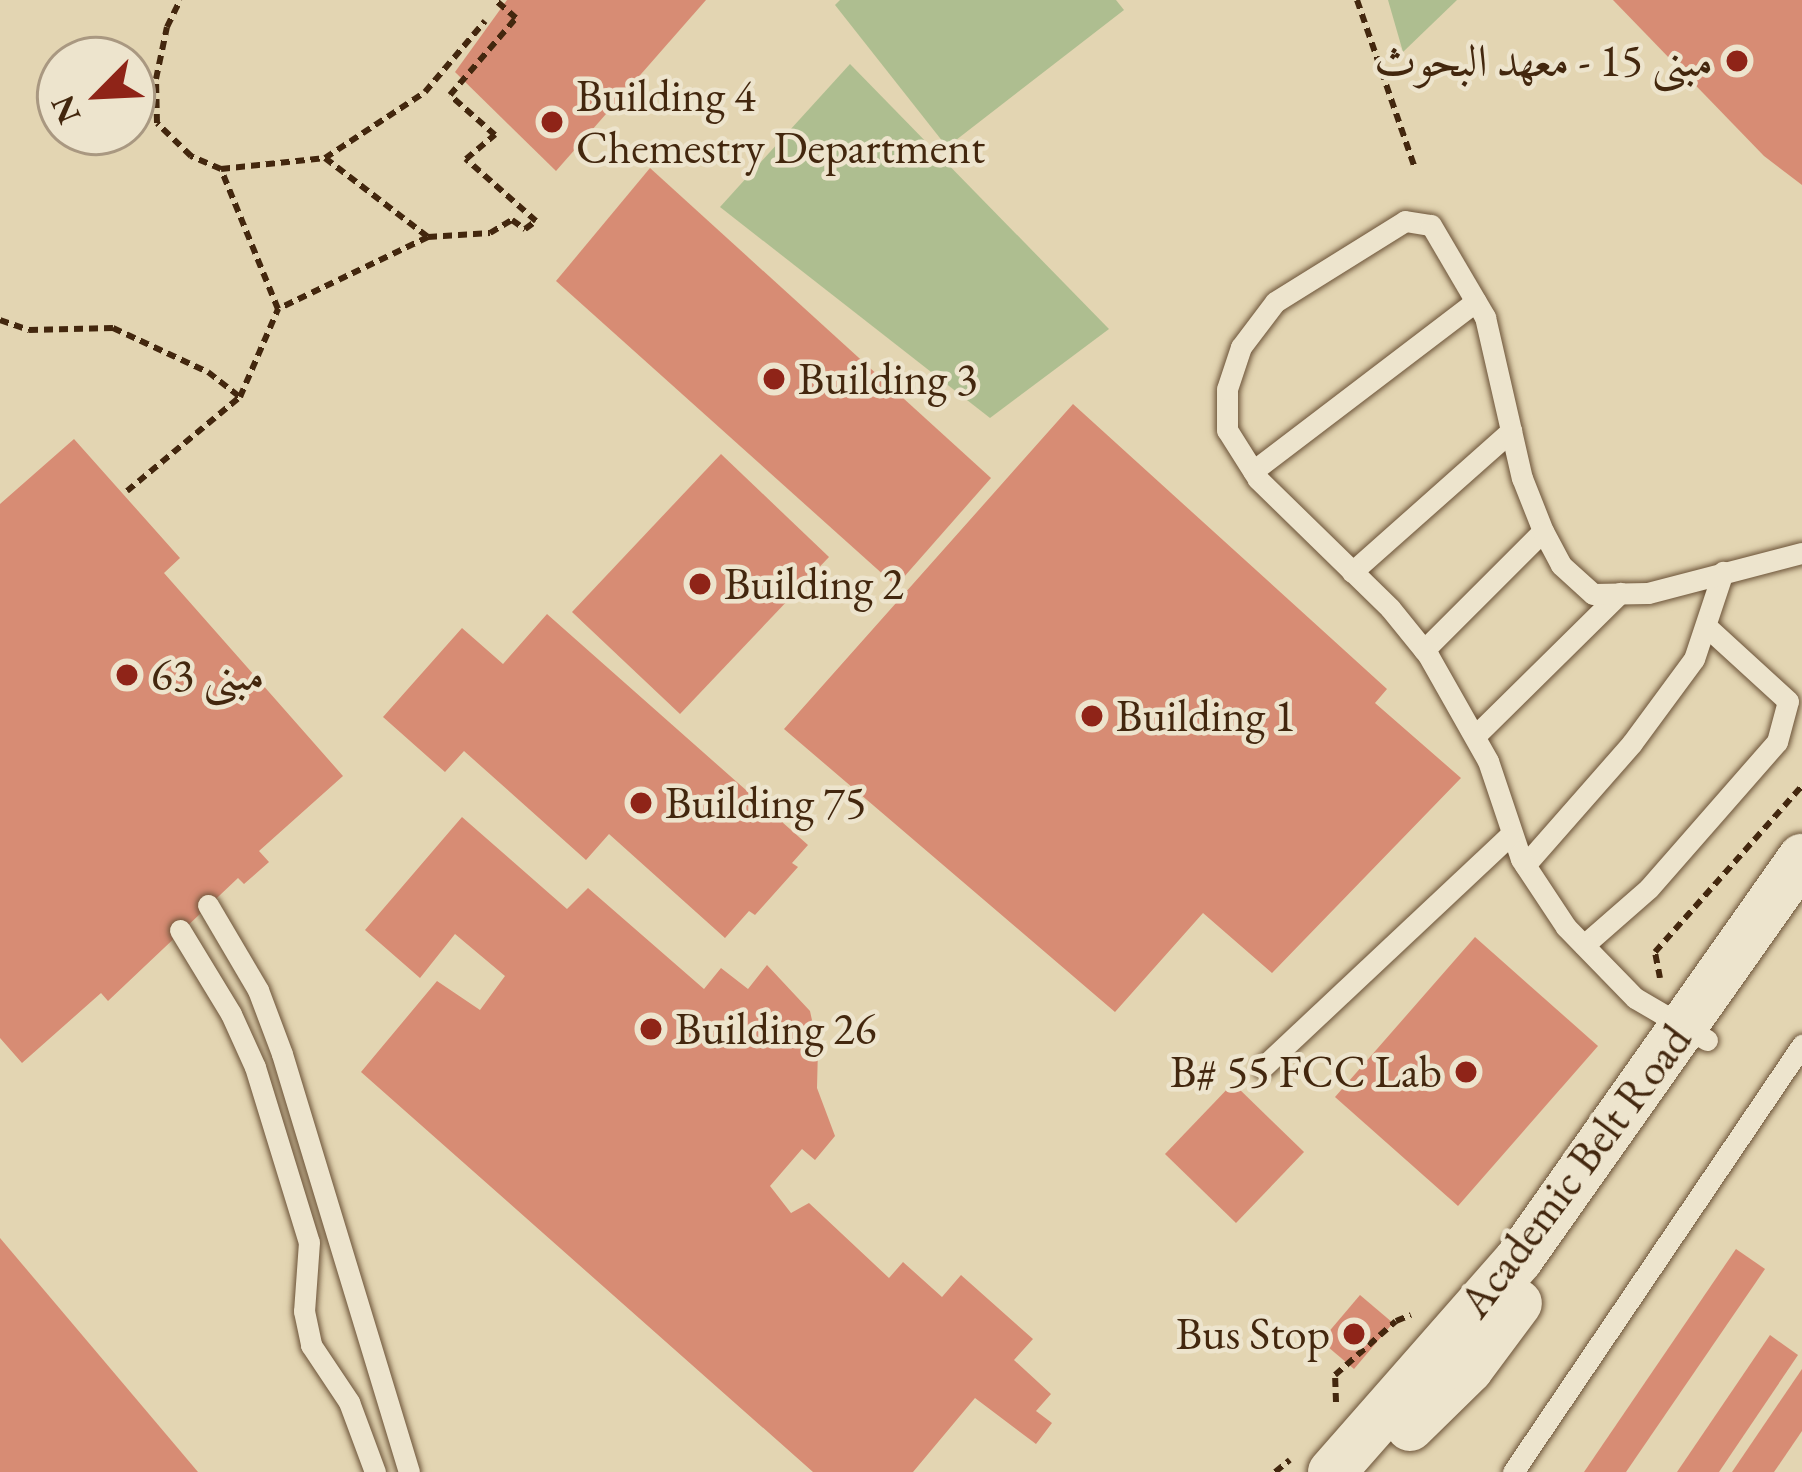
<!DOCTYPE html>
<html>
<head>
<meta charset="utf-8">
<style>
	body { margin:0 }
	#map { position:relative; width:1802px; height:1472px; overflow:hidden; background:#e3d5b2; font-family:"EB Garamond",Amiri,serif }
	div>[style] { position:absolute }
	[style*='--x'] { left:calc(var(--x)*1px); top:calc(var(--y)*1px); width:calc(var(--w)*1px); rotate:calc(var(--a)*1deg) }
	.green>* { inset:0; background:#aebe90 }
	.building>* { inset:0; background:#d78c74 }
	.path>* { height:6px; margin-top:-3px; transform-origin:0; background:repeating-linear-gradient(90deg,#43270e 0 9px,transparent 0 15px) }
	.roads { filter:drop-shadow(0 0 3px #6b5237) drop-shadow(0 0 3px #6b5237) }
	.service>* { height:21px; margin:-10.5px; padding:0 10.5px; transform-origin:10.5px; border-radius:10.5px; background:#ede4cd }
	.tertiary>* { height:48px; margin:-24px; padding:0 24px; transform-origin:24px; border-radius:24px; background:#ede4cd }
	.dots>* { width:33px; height:33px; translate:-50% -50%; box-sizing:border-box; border:6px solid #ede4cd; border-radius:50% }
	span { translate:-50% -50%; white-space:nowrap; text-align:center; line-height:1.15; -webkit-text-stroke:9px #ede4cd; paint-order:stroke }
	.poi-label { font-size:45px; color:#43270e }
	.right { translate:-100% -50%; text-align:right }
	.left { translate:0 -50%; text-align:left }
	.street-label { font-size:45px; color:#43270e }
	.north { position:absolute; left:36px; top:36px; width:120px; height:120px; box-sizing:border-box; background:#ede4cd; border:3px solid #a99881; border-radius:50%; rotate:246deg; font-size:33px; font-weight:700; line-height:48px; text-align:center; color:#43270e }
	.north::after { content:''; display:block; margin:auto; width:42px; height:54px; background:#8f2418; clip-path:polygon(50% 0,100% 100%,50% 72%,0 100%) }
</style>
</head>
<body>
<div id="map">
	<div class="green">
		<i style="clip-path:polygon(840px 0,1116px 0,1124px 10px,947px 147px,835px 5px)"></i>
		<i style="clip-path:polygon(1388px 0,1457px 0,1403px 52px)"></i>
		<i style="clip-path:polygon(850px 64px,1109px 329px,990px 418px,720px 207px)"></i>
	</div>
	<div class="building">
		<i style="clip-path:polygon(507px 0,706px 0,556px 171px,455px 72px)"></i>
		<i style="clip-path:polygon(1613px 0,1802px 0,1802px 185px,1764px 156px)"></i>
		<i style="clip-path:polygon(650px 168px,991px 478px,896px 586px,556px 281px)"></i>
		<i style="clip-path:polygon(1073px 404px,1387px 689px,1375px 703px,1461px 778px,1272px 973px,1203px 913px,1115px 1012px,784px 729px)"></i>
		<i style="clip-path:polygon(74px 439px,180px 558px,164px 573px,343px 776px,259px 851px,269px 862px,244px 884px,238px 878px,108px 1001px,101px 993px,22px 1063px,0 1038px,0 504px)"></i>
		<i style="clip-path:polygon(721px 454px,829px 557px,680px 714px,572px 612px)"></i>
		<i style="clip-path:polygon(547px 614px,808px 845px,792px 863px,798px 867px,755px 915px,749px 911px,725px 938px,609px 834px,586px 860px,464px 751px,445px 772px,383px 717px,462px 628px,503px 664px)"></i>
		<i style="clip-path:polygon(462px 817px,567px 909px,588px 888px,704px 989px,721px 968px,748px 989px,767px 965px,810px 1011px,818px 1048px,817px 1088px,835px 1136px,815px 1160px,802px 1149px,770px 1186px,791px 1213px,809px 1203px,889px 1278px,903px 1262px,942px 1297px,961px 1275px,1033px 1339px,1014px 1360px,1051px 1394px,1036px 1411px,1052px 1423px,1036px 1444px,975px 1398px,913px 1472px,813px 1472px,361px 1072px,437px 981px,480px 1010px,505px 976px,455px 934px,420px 978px,365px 930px)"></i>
		<i style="clip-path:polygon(1475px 937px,1598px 1046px,1458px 1206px,1335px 1097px)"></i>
		<i style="clip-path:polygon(1233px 1083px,1304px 1152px,1236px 1223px,1165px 1154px)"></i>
		<i style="clip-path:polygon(0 1238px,198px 1472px,0 1472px)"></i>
		<i style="clip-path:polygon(1736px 1249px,1765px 1269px,1626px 1472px,1584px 1472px)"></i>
		<i style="clip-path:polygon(1360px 1295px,1393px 1323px,1354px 1369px,1321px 1341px)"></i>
		<i style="clip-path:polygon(1770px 1335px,1798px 1355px,1719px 1472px,1677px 1472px)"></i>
		<i style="clip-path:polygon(1802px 1369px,1802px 1431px,1774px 1472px,1732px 1472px)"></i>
	</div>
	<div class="path">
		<i style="--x:1357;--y:0;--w:178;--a:71"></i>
		<i style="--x:325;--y:158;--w:120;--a:-33.4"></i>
		<i style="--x:425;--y:92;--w:93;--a:-49.8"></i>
		<i style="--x:221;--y:169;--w:105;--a:-6"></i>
		<i style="--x:325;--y:158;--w:130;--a:37.5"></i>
		<i style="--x:428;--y:237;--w:166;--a:154.4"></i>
		<i style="--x:428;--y:237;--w:62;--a:-3.7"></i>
		<i style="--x:490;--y:233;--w:26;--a:-31"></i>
		<i style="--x:512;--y:220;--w:16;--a:35"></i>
		<i style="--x:525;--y:229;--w:14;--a:-36"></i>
		<i style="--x:536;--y:221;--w:94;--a:-138.5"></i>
		<i style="--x:466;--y:159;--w:38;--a:-40"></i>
		<i style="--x:495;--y:135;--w:60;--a:-138.4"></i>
		<i style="--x:450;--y:95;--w:101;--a:-49.4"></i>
		<i style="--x:516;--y:18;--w:28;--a:-139"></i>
		<i style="--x:0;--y:320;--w:31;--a:19"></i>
		<i style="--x:29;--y:330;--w:84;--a:-1.4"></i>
		<i style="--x:113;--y:328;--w:105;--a:24.9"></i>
		<i style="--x:208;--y:372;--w:41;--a:38"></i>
		<i style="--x:127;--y:491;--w:147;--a:-39.8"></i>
		<i style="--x:240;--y:397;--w:96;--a:-66.6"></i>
		<i style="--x:278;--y:309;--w:151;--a:-112.2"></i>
		<i style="--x:221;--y:169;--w:33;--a:-157"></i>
		<i style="--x:191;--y:156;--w:47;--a:-135.9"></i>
		<i style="--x:157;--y:123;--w:44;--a:-91.3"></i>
		<i style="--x:156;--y:79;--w:53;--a:-78.1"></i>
		<i style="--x:167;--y:27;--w:30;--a:-64"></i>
		<i style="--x:1660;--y:978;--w:26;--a:-101"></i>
		<i style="--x:1655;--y:952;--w:222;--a:-48.5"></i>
		<i style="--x:1336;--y:1402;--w:27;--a:-92"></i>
		<i style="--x:1335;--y:1375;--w:81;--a:-41.5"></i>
		<i style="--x:1396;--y:1321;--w:16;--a:-22"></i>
		<i style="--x:1275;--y:1472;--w:19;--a:-39"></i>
	</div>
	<div class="roads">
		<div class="service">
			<i style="--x:1253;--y:471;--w:280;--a:-37.3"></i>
			<i style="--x:1352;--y:572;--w:213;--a:-41.6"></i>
			<i style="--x:1424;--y:650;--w:168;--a:-45"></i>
			<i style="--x:1475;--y:736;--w:204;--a:-44.6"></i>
			<i style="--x:1525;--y:865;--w:162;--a:-48.7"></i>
			<i style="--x:1632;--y:743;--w:104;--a:-53.6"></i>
			<i style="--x:1694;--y:659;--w:92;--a:-71.6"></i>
			<i style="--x:208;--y:905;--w:99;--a:59.5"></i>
			<i style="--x:258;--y:990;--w:68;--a:69.4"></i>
			<i style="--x:282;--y:1054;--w:437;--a:73.1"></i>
			<i style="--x:180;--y:930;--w:98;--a:58.7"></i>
			<i style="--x:231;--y:1014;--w:58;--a:65.6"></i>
			<i style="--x:255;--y:1067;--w:183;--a:72.9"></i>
			<i style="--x:309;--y:1242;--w:69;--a:94.1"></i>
			<i style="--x:304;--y:1311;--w:35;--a:78"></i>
			<i style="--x:311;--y:1345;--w:69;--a:56.3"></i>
			<i style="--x:349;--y:1402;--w:75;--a:69.6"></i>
			<i style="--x:1584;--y:945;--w:86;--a:-41.2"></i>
			<i style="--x:1649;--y:888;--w:194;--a:-48.8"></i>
			<i style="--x:1777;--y:742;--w:42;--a:-75"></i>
			<i style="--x:1788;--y:701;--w:110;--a:-137.6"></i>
			<i style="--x:1707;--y:1040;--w:83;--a:-149.7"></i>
			<i style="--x:1635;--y:998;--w:99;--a:-134.2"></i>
			<i style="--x:1566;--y:927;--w:82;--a:-123.5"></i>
			<i style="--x:1521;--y:859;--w:103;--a:-108.6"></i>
			<i style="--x:1488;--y:761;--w:122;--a:-119.5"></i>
			<i style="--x:1428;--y:655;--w:60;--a:-129"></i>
			<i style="--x:1390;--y:608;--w:185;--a:-135.7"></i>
			<i style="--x:1258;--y:479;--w:58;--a:-122.3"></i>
			<i style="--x:1227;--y:430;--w:41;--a:-90"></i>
			<i style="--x:1227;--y:389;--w:44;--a:-71.6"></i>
			<i style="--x:1241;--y:347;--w:56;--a:-52.9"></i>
			<i style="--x:1275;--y:302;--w:153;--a:-31.9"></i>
			<i style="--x:1405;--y:221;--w:26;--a:9"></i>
			<i style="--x:1431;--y:225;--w:107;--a:59.6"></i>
			<i style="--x:1485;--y:317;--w:165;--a:77.1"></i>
			<i style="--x:1522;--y:478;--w:57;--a:68.4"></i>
			<i style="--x:1543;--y:531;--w:38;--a:62"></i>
			<i style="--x:1561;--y:565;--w:43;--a:42.2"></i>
			<i style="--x:1593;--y:594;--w:55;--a:-1"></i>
			<i style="--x:1648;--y:593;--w:159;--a:-14.6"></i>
			<i style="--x:1263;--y:1067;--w:340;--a:-43.2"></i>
			<i style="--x:1513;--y:1472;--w:516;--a:-55.91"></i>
		</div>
		<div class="tertiary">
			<i style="--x:1410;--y:1427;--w:83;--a:-44.5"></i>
			<i style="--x:1469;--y:1369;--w:82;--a:-53.4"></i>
			<i style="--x:1332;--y:1472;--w:283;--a:-48.7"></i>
			<i style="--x:1519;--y:1259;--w:491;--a:-54.8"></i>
		</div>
	</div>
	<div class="dots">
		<i style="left:1737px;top:61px;background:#8f2418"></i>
		<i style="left:552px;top:122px;background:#8f2418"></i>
		<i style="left:774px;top:379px;background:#8f2418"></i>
		<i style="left:700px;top:584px;background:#8f2418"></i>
		<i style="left:127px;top:675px;background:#8f2418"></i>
		<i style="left:1092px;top:716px;background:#8f2418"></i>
		<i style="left:641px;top:803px;background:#8f2418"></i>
		<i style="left:651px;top:1029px;background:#8f2418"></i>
		<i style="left:1466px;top:1072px;background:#8f2418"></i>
		<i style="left:1354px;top:1334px;background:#8f2418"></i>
	</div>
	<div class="poi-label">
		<span class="right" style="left:1713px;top:61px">مبنى 15 - معهد البحوث</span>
		<span class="left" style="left:576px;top:122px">Building 4<br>Chemestry Department</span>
		<span class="left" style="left:798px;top:379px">Building 3</span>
		<span class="left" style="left:724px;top:584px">Building 2</span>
		<span class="left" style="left:151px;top:675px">مبنى 63</span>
		<span class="left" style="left:1116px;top:716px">Building 1</span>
		<span class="left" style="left:665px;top:803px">Building 75</span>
		<span class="left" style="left:675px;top:1029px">Building 26</span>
		<span class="right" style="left:1442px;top:1072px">B# 55 FCC Lab</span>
		<span class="right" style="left:1330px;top:1334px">Bus Stop</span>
	</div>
	<div class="street-label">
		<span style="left:1575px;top:1171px;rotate:-53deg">Academic Belt Road</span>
	</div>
	<div class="north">N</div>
</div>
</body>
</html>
